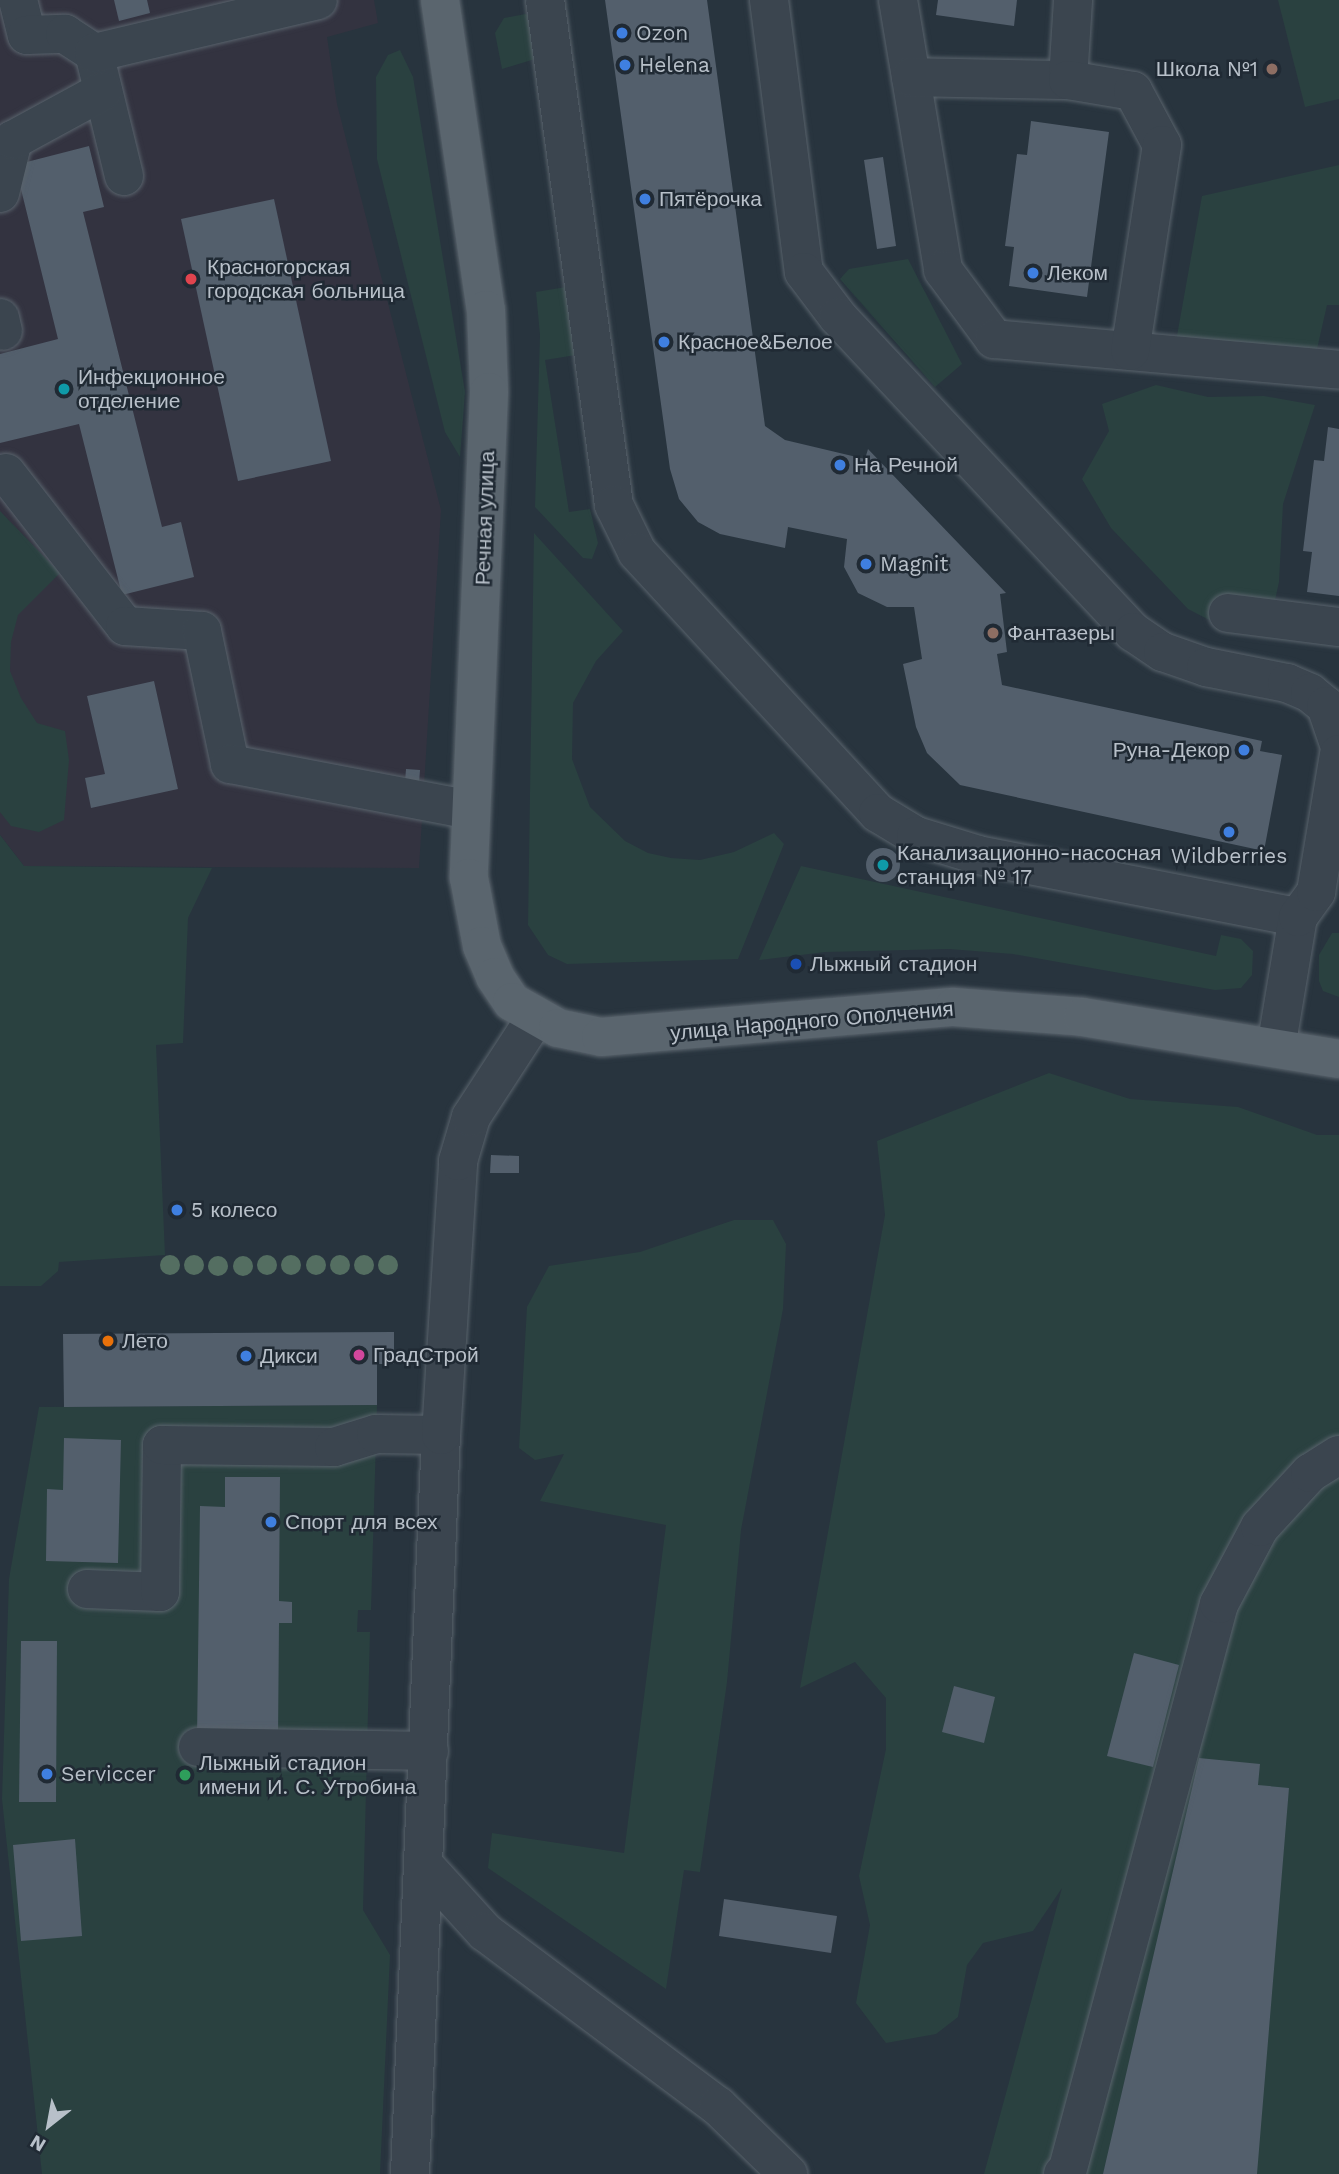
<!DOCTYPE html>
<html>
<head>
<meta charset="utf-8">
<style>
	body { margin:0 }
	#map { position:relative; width:1339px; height:2174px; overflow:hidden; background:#28343e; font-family:"Work Sans",sans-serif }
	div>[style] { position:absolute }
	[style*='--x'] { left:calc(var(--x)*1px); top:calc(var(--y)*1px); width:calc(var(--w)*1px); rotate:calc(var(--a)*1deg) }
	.medical>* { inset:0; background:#333340 }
	.green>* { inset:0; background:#2a4140 }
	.building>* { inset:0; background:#535f6c }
	.round { border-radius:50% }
	.roads { filter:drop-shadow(0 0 2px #59636c) drop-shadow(0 0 2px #59636c) }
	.minor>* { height:38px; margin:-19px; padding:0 19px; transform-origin:19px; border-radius:19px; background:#3b454f }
	.major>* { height:38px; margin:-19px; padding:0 19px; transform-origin:19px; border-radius:19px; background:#5a656e }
	.trees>* { width:20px; height:20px; margin:-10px; border-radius:50%; background:#546e61 }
	.dots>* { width:19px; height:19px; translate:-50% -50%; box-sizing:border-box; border:4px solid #202a34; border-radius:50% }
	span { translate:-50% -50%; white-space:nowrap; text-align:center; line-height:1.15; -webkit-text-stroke:5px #202a34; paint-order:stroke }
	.poi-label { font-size:21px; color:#b8c0c9 }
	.left { translate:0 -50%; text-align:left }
	.right { translate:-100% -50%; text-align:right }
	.street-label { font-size:21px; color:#b8c0c9 }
	.north { position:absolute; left:14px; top:2090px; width:70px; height:70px; -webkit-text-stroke:5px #202a34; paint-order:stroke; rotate:211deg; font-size:19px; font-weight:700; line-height:28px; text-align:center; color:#b8c0c9 }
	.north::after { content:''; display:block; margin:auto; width:24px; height:32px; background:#b8c0c9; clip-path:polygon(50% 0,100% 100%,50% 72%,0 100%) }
</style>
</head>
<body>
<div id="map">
	<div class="medical">
		<i style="clip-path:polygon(0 0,374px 0,378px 23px,327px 37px,337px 104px,441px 510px,419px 868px,24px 866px,0 835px)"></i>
	</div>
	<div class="green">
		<i style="clip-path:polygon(1278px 0,1339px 0,1339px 99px,1305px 107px)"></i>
		<i style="clip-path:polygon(526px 14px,532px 19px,535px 59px,502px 69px,495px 33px,504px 18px)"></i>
		<i style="clip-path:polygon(400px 50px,413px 77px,465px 392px,460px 457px,445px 432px,377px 159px,376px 77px,388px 55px)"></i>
		<i style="clip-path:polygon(1339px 165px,1339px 305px,1327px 305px,1315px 358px,1175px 347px,1202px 196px)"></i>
		<i style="clip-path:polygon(908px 259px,962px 364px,935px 387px,840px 279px,849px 269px)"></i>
		<i style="clip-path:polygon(566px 287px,576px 355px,545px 360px,569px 512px,590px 509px,598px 543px,592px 559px,583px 558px,535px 507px,540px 335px,536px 292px)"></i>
		<i style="clip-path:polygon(1156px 385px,1208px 397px,1264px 396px,1315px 405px,1283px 504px,1279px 582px,1267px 636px,1215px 623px,1188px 609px,1111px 528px,1082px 479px,1109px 431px,1102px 404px)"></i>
		<i style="clip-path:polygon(0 511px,60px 573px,18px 615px,11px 642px,10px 671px,21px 698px,37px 723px,65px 731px,69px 760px,64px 820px,39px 832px,11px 826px,0 812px)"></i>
		<i style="clip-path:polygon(534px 533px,623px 631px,596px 661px,573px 703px,572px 759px,590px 807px,625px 841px,648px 853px,671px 858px,700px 860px,734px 852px,774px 833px,784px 844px,738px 959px,567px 964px,548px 955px,528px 925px)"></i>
		<i style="clip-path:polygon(0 835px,24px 866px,212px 868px,188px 918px,183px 1043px,156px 1045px,165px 1255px,59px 1262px,58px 1271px,41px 1286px,0 1286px)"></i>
		<i style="clip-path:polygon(801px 866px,1216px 956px,1221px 935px,1241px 939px,1253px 951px,1252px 975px,1241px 988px,1215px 990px,1013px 954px,949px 949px,825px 952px,759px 960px)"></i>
		<i style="clip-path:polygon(1332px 933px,1339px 933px,1339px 997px,1323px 991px,1319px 981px,1319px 955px)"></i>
		<i style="clip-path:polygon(1049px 1073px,1130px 1099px,1238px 1107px,1317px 1135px,1339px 1135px,1339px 2174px,984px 2174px,1062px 1888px,1033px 1931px,983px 1943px,967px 1965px,958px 2017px,936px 2034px,886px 2043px,856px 2003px,870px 1925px,859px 1876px,886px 1749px,886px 1698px,855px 1662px,800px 1688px,885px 1215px,877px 1141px)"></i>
		<i style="clip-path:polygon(734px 1220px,773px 1220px,786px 1244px,783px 1309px,741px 1530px,727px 1682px,700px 1872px,684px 1870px,666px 1989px,488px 1868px,492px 1833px,624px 1853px,666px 1525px,540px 1501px,564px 1454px,535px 1460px,519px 1448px,527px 1307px,549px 1266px,640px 1252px)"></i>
		<i style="clip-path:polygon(377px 1405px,371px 1610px,358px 1610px,357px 1632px,370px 1632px,363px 1910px,390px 1955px,380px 2174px,42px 2174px,2px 1799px,9px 1579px,39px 1407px)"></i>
	</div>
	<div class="building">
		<i style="clip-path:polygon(114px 0,147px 0,150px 13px,119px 21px)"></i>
		<i style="clip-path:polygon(605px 0,707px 0,765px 426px,785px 440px,865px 459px,868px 449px,1006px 593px,1000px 594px,1007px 652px,997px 654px,1002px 685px,1262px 741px,1260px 751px,1282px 755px,1264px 851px,960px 785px,927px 753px,916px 727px,903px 664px,922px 659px,914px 607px,887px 607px,858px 593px,844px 567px,847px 539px,788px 527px,785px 548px,720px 534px,698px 522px,679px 499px,670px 469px)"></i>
		<i style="clip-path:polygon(938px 0,1017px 0,1014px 26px,936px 15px)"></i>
		<i style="clip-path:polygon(1031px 121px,1109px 132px,1087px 297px,1009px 286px,1014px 247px,1005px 246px,1017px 154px,1027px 155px)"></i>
		<i style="clip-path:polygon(89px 146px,104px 207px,83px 212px,162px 527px,181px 522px,194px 577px,122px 595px,79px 424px,0 443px,0 354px,58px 339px,15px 165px)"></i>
		<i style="clip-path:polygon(883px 157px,896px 246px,877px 249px,864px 160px)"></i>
		<i style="clip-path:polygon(274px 199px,331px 461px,238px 481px,181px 219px)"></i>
		<i style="clip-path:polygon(1328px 427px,1339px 429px,1339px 596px,1307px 592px,1312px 552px,1303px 551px,1314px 460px,1324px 461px)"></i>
		<i style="clip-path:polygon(154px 681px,178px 789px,91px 808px,85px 778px,105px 774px,87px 696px)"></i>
		<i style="clip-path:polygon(406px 769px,420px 770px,419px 783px,405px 782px)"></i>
		<i class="round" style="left:866px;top:848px;width:34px;height:34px"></i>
		<i style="clip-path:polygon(491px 1155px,519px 1156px,519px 1173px,490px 1173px)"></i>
		<i style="clip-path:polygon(394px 1332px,394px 1364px,377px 1364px,377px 1405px,64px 1407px,63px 1334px)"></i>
		<i style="clip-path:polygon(64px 1438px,121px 1440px,118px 1563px,46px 1561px,47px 1489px,63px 1490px)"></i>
		<i style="clip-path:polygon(225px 1477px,280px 1477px,279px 1601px,292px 1602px,292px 1623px,279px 1623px,278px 1738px,197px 1738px,200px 1506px,225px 1507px)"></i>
		<i style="clip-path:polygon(21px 1641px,57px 1641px,56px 1802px,19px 1802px)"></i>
		<i style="clip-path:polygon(1134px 1653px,1179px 1665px,1153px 1767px,1107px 1756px)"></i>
		<i style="clip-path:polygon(954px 1686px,995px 1697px,984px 1743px,942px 1732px)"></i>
		<i style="clip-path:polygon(1199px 1758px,1260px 1764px,1258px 1785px,1289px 1788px,1257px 2174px,1103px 2174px)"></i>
		<i style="clip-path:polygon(75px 1839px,82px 1936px,21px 1941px,13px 1845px)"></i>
		<i style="clip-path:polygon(724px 1899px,837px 1916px,831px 1953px,719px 1936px)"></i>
	</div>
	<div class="roads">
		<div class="minor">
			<i style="--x:18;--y:0;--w:36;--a:76"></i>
			<i style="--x:27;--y:35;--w:38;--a:-2"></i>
			<i style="--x:65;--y:34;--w:35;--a:33"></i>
			<i style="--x:545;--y:0;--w:510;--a:82.22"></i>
			<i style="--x:614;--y:505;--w:52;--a:63.9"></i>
			<i style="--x:637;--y:552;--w:355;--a:47.3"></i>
			<i style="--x:878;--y:813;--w:44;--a:31.2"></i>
			<i style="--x:916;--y:836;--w:65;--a:17"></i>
			<i style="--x:978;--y:855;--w:326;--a:11"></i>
			<i style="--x:769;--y:0;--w:274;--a:82.7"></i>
			<i style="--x:804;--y:272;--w:56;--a:52.9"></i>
			<i style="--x:838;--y:317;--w:432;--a:46.9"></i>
			<i style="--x:1133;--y:632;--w:36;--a:34"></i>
			<i style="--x:1163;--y:652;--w:46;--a:19.2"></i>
			<i style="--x:1206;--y:667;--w:83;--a:11.2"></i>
			<i style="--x:1287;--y:683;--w:25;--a:23"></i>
			<i style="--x:1310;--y:693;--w:21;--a:39"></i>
			<i style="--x:1326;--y:706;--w:40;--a:71.1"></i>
			<i style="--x:898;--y:0;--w:274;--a:80.5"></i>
			<i style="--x:943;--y:270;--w:86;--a:53.5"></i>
			<i style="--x:994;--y:339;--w:346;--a:5.1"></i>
			<i style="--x:911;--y:77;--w:157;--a:1.1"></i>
			<i style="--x:1068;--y:80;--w:80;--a:-86.4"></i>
			<i style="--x:1068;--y:80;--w:66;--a:9.6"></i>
			<i style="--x:1133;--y:91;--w:61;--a:61.8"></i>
			<i style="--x:1162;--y:145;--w:208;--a:98.8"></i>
			<i style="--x:124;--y:176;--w:127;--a:-103.7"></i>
			<i style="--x:94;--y:53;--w:230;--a:-13.3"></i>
			<i style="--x:0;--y:193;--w:55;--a:-76.2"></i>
			<i style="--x:13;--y:140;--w:102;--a:-28.6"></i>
			<i style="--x:0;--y:318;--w:13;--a:77"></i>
			<i style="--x:6;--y:473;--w:194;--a:52.1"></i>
			<i style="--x:125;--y:626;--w:77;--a:3.7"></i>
			<i style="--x:202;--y:631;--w:136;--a:78.1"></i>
			<i style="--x:230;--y:764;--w:245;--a:10.8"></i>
			<i style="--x:1228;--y:613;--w:112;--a:7.2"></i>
			<i style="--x:1276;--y:1048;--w:133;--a:-80.5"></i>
			<i style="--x:1298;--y:917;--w:31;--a:-54"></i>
			<i style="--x:1316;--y:892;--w:140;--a:-80.5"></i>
			<i style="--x:87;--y:1589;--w:73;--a:2.4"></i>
			<i style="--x:160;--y:1592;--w:147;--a:-89.2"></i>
			<i style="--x:162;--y:1445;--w:172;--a:0.7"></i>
			<i style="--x:334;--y:1447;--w:44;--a:-17.2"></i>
			<i style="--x:376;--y:1434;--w:65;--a:0.9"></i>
			<i style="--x:198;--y:1747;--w:231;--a:1"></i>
			<i style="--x:424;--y:1865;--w:91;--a:47.7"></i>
			<i style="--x:485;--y:1932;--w:291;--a:36.8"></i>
			<i style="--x:718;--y:2106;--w:98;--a:44.2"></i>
			<i style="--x:410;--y:2174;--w:740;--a:-87.6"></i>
			<i style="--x:441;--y:1435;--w:275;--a:-86.4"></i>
			<i style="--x:458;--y:1161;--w:46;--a:-73.5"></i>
			<i style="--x:471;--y:1117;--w:119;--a:-57"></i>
			<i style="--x:1063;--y:2174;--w:4;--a:-27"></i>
			<i style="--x:1067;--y:2172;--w:588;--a:-75.02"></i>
			<i style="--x:1219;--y:1604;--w:87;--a:-62"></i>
			<i style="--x:1260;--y:1527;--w:74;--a:-47.2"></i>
			<i style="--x:1310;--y:1473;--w:34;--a:-32"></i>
		</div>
		<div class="major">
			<i style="--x:440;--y:0;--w:313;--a:81.6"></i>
			<i style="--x:486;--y:310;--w:82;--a:87.9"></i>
			<i style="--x:489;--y:392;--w:486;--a:92.4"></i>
			<i style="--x:469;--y:878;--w:69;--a:79.2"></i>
			<i style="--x:482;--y:946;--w:34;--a:67"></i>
			<i style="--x:495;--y:977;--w:30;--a:56"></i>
			<i style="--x:512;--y:1002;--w:53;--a:29.5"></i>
			<i style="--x:558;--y:1028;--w:44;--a:11.8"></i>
			<i style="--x:601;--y:1037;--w:354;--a:-4.9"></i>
			<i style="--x:954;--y:1007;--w:129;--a:4.4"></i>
			<i style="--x:1083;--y:1017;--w:259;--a:9.3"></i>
		</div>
	</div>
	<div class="trees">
		<i style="left:170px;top:1265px"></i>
		<i style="left:194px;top:1265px"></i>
		<i style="left:267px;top:1265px"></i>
		<i style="left:291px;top:1265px"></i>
		<i style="left:316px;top:1265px"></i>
		<i style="left:340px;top:1265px"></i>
		<i style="left:364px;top:1265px"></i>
		<i style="left:388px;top:1265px"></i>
		<i style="left:218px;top:1266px"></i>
		<i style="left:243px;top:1266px"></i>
	</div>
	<div class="dots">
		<i style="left:622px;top:33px;background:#3f7fe0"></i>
		<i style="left:625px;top:65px;background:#3f7fe0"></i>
		<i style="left:1272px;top:69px;background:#8d6e63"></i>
		<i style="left:645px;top:199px;background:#3f7fe0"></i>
		<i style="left:1033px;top:273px;background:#3f7fe0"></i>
		<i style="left:191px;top:279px;background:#e0444e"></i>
		<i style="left:664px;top:342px;background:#3f7fe0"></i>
		<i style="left:64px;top:389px;background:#0f9aa8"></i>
		<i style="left:840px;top:465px;background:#3f7fe0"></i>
		<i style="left:866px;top:564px;background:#3f7fe0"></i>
		<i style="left:993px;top:633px;background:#8d6e63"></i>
		<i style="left:1244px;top:750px;background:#3f7fe0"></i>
		<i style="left:1229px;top:832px;background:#3f7fe0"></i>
		<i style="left:883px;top:865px;background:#0f9aa8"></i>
		<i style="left:796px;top:964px;background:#1a4fb4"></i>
		<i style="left:177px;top:1210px;background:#3f7fe0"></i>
		<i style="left:108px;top:1341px;background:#e8710a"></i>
		<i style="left:359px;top:1355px;background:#d1479c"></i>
		<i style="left:246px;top:1356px;background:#3f7fe0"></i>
		<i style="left:271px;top:1522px;background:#3f7fe0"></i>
		<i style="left:47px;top:1774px;background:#3f7fe0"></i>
		<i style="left:185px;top:1775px;background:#2e9e5b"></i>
	</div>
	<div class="poi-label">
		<span class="left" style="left:636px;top:33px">Ozon</span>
		<span class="left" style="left:639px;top:65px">Helena</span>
		<span class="right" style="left:1258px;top:69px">Школа №1</span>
		<span class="left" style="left:659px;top:199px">Пятёрочка</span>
		<span class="left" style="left:207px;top:279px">Красногорская<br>городская больница</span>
		<span class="left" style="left:1047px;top:273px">Леком</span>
		<span class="left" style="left:678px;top:342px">Красное&amp;Белое</span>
		<span class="left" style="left:78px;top:389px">Инфекционное<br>отделение</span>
		<span class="left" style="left:854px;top:465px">На Речной</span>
		<span class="left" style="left:880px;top:564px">Magnit</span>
		<span class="left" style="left:1007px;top:633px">Фантазеры</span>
		<span class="right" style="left:1230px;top:750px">Руна-Декор</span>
		<span class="left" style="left:897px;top:865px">Канализационно-насосная<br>станция № 17</span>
		<span style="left:1229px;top:856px">Wildberries</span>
		<span class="left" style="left:810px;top:964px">Лыжный стадион</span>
		<span class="left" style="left:191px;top:1210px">5 колесо</span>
		<span class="left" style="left:122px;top:1341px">Лето</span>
		<span class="left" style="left:373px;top:1355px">ГрадСтрой</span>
		<span class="left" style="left:260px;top:1356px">Дикси</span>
		<span class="left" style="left:285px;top:1522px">Спорт для всех</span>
		<span class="left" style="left:199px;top:1775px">Лыжный стадион<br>имени И. С. Утробина</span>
		<span class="left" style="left:61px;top:1774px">Serviccer</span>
	</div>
	<div class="street-label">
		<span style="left:485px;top:518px;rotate:-88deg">Речная улица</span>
		<span style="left:812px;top:1021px;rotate:-5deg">улица Народного Ополчения</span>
	</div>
	<div class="north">N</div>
</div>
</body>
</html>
